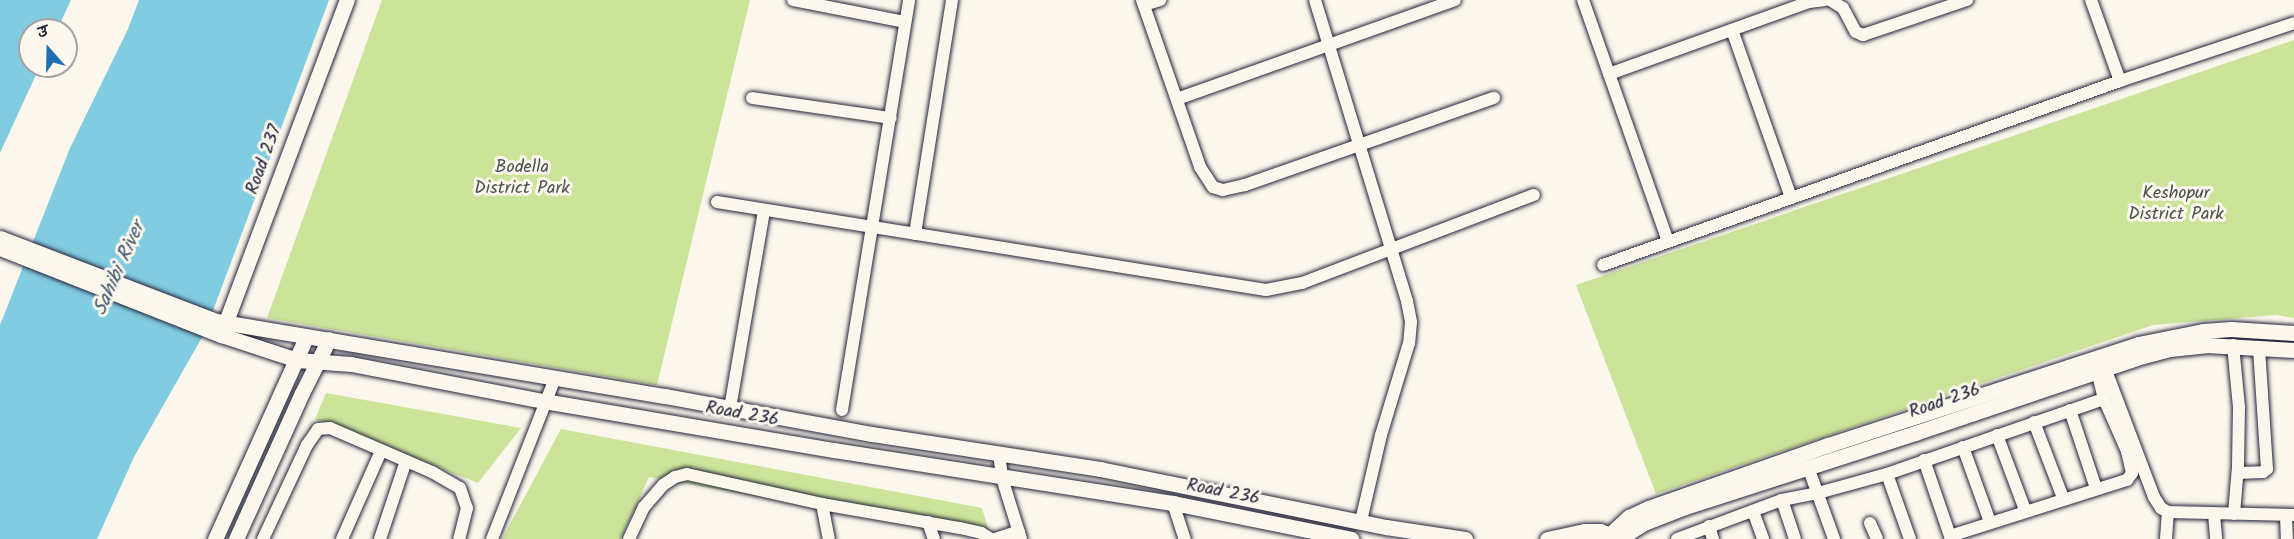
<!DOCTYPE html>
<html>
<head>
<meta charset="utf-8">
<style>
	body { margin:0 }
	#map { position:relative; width:2294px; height:539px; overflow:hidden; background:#fbf7ec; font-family:Kalam,"Playpen Sans Deva",sans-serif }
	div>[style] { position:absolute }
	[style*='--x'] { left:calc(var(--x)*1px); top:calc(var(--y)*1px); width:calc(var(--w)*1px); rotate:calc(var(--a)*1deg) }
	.green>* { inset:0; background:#cce499 }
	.water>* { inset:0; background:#81cce1 }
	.roads { filter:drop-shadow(0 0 2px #22223b) drop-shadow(0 0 2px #22223b) }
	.minor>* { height:12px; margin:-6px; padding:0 6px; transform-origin:6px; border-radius:6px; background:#fbf7ec }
	.tertiary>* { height:15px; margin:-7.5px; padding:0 7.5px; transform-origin:7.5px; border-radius:7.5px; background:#fbf7ec }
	span { translate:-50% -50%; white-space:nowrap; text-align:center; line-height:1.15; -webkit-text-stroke:6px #fbf7ec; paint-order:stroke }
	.street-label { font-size:18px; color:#22223b }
	.park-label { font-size:18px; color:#4c5252 }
	.water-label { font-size:20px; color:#3e556d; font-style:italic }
	.north { position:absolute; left:18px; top:18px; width:60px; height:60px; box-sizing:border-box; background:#fbf7ec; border:2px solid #a4a2a5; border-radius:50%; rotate:340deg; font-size:16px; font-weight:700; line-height:24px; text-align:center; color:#22223b }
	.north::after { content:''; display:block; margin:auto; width:21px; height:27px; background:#1f6fb2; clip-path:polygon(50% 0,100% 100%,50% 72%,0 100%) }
</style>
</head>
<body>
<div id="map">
	<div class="green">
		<i style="clip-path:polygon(382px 0,750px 0,657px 385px,267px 318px)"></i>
		<i style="clip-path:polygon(2294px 40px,2294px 318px,2276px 315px,2153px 325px,1656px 494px,1576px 285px)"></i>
		<i style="clip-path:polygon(326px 393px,521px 428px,478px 483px,315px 419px)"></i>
		<i style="clip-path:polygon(561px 429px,982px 508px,991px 539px,649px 477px,621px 539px,502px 539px)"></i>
	</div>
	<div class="water">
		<i style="clip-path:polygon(0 0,71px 0,57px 30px,30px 30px,30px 66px,40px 66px,0 153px)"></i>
		<i style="clip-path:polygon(139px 0,329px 0,205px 332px,134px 457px,97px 539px,0 539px,0 325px,70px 148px,128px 29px)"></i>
	</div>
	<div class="roads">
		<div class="minor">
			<i style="--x:793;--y:0;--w:114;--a:11.1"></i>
			<i style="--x:1142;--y:0;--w:177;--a:70.8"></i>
			<i style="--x:1200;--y:167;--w:24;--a:57"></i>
			<i style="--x:1213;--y:187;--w:10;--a:17"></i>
			<i style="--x:1223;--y:190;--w:23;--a:-13"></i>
			<i style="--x:1245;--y:185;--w:264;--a:-19.3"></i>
			<i style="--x:1315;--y:0;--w:315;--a:73"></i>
			<i style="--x:1407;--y:301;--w:21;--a:79"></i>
			<i style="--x:1411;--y:322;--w:21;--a:95"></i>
			<i style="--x:1409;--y:343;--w:96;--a:106.9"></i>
			<i style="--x:1381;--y:435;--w:88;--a:103.1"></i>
			<i style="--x:1583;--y:0;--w:256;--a:70.6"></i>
			<i style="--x:1830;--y:0;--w:15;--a:32"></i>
			<i style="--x:1843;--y:8;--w:27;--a:62"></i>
			<i style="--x:1856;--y:32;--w:8;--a:23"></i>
			<i style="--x:1863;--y:35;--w:110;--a:-18.6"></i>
			<i style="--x:2091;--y:0;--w:86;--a:70.3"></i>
			<i style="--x:1144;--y:5;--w:17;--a:-17"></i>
			<i style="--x:1732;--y:30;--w:178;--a:70.6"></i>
			<i style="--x:1609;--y:74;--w:213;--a:-19.8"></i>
			<i style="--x:1809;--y:2;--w:16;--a:-7"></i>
			<i style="--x:752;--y:98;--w:140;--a:8.2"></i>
			<i style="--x:1177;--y:99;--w:295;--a:-19.6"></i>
			<i style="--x:717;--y:202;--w:556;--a:9.11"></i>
			<i style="--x:1266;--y:290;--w:37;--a:-11"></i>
			<i style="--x:1302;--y:283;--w:248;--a:-20.8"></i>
			<i style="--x:915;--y:234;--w:237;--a:-81"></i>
			<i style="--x:1603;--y:265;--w:549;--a:-19.59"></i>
			<i style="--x:2120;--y:81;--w:183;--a:-18.4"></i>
			<i style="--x:2233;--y:345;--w:62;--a:84.5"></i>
			<i style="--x:2239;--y:407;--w:60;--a:91"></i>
			<i style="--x:2238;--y:467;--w:47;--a:94.9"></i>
			<i style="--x:2105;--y:368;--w:138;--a:69.2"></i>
			<i style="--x:2154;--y:497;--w:13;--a:58"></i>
			<i style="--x:2161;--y:508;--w:8;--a:30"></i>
			<i style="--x:2168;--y:512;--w:126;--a:1.4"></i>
			<i style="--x:730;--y:408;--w:200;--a:-80.2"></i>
			<i style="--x:842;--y:410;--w:415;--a:-80.7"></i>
			<i style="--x:2070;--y:410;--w:82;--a:71.6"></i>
			<i style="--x:2034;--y:422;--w:81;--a:69.1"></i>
			<i style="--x:1997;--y:435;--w:80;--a:69.5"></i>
			<i style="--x:1963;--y:447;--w:80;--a:70.2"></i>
			<i style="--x:999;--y:453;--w:25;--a:83"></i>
			<i style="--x:1002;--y:478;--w:64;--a:72.7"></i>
			<i style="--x:1924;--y:460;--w:83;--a:71.1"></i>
			<i style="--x:1808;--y:467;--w:77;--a:70.1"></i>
			<i style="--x:2238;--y:473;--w:25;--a:-2"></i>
			<i style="--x:2263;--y:472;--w:5;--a:-37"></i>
			<i style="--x:2267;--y:469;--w:122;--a:-93.8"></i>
			<i style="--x:1887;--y:474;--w:69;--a:70.5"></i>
			<i style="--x:1782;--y:500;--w:41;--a:71.6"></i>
			<i style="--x:1173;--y:503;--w:38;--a:72"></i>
			<i style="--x:822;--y:504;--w:36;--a:79"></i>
			<i style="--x:1753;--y:511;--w:30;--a:70"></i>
			<i style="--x:2214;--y:514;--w:25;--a:85"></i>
			<i style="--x:2286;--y:515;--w:24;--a:88"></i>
			<i style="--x:928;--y:522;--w:18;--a:71"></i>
			<i style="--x:1870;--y:523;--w:17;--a:66"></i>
			<i style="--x:1709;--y:526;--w:14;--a:73"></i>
			<i style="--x:1950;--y:536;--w:186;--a:-17.6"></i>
			<i style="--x:2127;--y:480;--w:9;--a:-54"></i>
			<i style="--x:2132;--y:473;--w:23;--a:-103"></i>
			<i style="--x:2127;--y:451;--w:57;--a:-113.9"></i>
			<i style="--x:2104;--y:399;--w:29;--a:-104"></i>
			<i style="--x:263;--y:539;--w:104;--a:-64.9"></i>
			<i style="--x:307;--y:445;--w:19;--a:-55"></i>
			<i style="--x:318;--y:429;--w:12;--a:-5"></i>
			<i style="--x:330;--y:428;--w:111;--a:23.3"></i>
			<i style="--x:432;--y:472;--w:32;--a:30"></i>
			<i style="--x:460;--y:488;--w:21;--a:71"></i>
			<i style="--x:467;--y:508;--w:32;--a:104"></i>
			<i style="--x:342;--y:539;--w:96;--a:-66.1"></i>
			<i style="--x:380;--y:539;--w:82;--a:-71.6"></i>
			<i style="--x:492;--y:539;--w:173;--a:-68.6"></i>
			<i style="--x:629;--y:539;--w:35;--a:-65"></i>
			<i style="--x:644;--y:507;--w:29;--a:-49"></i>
			<i style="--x:663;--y:485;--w:14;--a:-34"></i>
			<i style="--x:675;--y:477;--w:12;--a:-14"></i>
			<i style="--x:687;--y:474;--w:138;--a:12.5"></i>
			<i style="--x:822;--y:504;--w:140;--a:9.9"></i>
			<i style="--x:960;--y:528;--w:22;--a:13"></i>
			<i style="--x:981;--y:533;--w:12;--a:31"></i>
			<i style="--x:995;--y:539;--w:25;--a:-18"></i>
			<i style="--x:1677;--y:539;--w:112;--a:-20.4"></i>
			<i style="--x:1782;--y:500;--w:37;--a:-11"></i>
			<i style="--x:1818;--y:493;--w:72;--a:-15.4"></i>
			<i style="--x:1887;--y:474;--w:230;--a:-19.1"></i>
			<i style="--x:2166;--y:539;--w:27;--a:-86"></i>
		</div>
		<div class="tertiary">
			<i style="--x:0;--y:238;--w:231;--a:21"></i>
			<i style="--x:216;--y:321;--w:455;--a:9.5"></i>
			<i style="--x:665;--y:396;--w:210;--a:10.4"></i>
			<i style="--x:872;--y:434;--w:231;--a:8.7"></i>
			<i style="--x:1100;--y:469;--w:292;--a:11.5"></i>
			<i style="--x:1386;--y:527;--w:80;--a:8.6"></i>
			<i style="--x:0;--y:248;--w:238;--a:21.5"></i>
			<i style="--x:221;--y:335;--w:80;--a:18.2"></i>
			<i style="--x:297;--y:360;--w:54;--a:4.2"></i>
			<i style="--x:351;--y:364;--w:197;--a:10.9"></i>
			<i style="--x:544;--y:401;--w:294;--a:9.6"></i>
			<i style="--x:834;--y:450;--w:343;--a:8.9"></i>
			<i style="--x:1173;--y:503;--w:182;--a:11.4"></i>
			<i style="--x:222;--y:332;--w:355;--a:-69.4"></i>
			<i style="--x:215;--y:539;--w:222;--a:-65.7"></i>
			<i style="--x:236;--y:539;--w:160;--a:-65.7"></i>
			<i style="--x:302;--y:393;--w:60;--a:-63.4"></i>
			<i style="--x:1547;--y:539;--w:39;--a:-12"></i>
			<i style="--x:1585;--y:531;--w:15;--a:0"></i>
			<i style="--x:1600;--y:531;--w:18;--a:22"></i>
			<i style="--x:1605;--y:539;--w:33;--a:-43"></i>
			<i style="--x:1629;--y:517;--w:21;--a:-25"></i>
			<i style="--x:1648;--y:508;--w:191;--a:-19.3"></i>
			<i style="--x:1828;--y:445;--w:326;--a:-18"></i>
			<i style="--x:2138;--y:344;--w:66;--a:-11.3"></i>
			<i style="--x:2203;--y:331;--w:28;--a:-4"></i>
			<i style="--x:2231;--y:329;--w:63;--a:3.6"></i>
			<i style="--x:1619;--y:539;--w:30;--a:-33"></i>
			<i style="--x:1644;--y:523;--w:44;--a:-21.3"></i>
			<i style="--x:1685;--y:507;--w:242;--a:-17.8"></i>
			<i style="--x:1915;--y:433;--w:233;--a:-18.7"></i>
			<i style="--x:2136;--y:358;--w:35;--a:-15"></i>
			<i style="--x:2170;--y:349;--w:36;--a:-6"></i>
			<i style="--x:2206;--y:345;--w:88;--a:3.3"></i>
		</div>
	</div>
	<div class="street-label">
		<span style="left:265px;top:160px;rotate:-70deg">Road 237</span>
		<span style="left:1945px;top:402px;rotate:-19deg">Road 236</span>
		<span style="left:742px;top:415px;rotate:10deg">Road 236</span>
		<span style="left:1223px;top:493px;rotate:11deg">Road 236</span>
	</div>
	<div class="park-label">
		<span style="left:522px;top:179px">Bodella<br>District Park</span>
		<span style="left:2176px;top:205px">Keshopur<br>District Park</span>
	</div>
	<div class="water-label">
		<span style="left:120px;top:269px;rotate:-66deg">Sahibi River</span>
	</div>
	<div class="north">उ</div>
</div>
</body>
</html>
